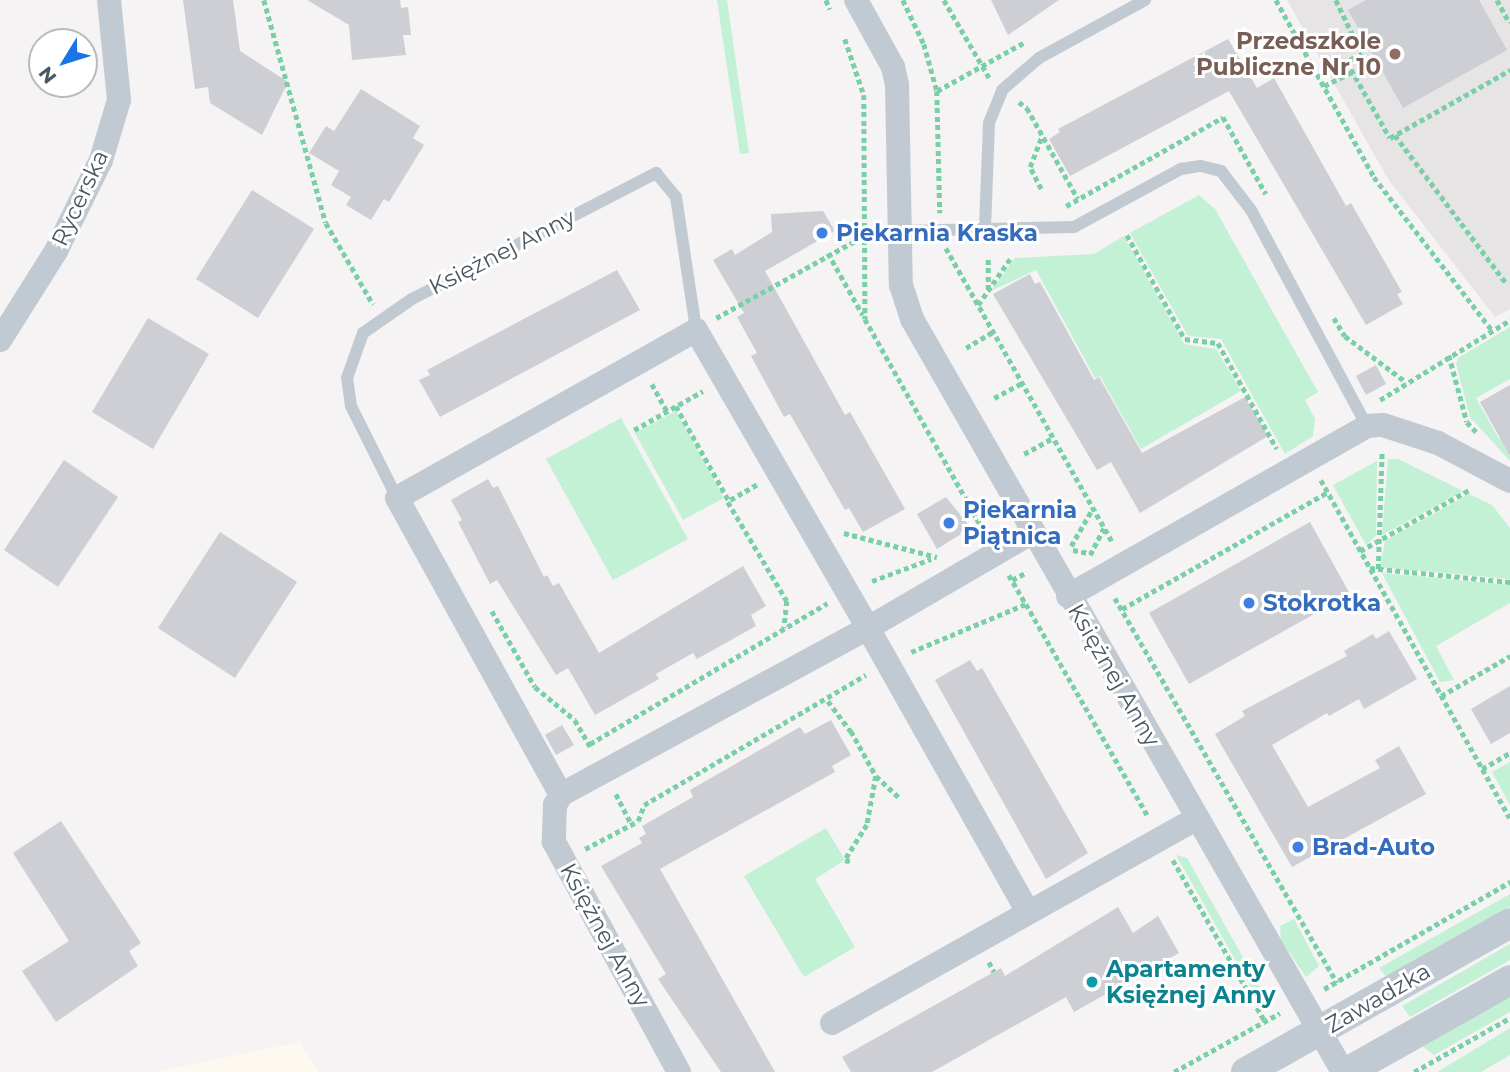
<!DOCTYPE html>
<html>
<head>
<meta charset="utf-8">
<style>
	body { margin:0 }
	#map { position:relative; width:1510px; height:1072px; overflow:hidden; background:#f5f3f3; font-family:Montserrat,sans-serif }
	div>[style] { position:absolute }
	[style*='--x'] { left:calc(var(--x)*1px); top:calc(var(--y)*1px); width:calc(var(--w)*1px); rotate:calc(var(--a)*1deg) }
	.commercial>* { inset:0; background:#fdf9ef }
	.education>* { inset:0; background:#e6e4e5 }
	.green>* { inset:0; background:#c3f1d5 }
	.building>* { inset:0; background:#cdcfd5 }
	.path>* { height:4.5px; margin-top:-2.25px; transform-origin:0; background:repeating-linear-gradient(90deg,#7ad0a6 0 5px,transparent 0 8.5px) }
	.service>* { height:12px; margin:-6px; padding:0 6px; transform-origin:6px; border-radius:6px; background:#c1cad2 }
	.minor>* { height:24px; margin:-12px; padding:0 12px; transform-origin:12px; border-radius:12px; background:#c1cad2 }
	.tertiary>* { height:30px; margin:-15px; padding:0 15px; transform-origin:15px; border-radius:15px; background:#c1cad2 }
	.dots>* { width:19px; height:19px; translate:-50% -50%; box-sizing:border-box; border:4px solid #fff; border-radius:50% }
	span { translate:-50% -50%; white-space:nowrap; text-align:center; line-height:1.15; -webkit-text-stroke:6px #fff; paint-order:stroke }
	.education-label { font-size:23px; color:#785e54; font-weight:700 }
	.right { translate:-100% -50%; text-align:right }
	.street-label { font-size:23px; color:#4a5661 }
	.shop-label { font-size:23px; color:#366cbe; font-weight:700 }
	.left { translate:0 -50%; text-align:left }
	.culture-label { font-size:23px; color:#0d838f; font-weight:700 }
	.north { position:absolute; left:28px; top:28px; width:70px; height:70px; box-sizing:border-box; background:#fff; border:2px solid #b7bbc0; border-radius:50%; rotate:232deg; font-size:19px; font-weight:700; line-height:28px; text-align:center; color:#4a5661 }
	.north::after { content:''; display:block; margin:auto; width:24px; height:32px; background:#1a73e8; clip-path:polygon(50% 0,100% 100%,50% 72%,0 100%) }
</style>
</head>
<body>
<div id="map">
	<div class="commercial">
		<i style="clip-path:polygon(300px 1042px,319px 1072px,160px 1072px,163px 1070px)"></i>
	</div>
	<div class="education">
		<i style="clip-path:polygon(1287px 0,1510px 0,1510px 309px,1495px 317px,1388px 179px)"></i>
	</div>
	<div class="green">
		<i style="clip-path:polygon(717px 0,727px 0,749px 153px,740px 154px)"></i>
		<i style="clip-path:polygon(1199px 195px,1215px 209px,1318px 392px,1305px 400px,1315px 419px,1313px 436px,1285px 454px,1221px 339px,1188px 336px,1130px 233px)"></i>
		<i style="clip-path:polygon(1124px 236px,1184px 344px,1216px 349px,1241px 391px,1141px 449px,1100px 376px,1095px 378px,1036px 270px,991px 291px,1015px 258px,1094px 254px)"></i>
		<i style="clip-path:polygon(1510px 327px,1510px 379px,1476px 398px,1499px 439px,1510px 434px,1510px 461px,1470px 417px,1456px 364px,1458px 358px)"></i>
		<i style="clip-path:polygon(676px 411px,724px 498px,683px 520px,635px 433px)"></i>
		<i style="clip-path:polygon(621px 418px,688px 539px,613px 580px,546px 459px)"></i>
		<i style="clip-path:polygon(1388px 459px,1398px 459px,1463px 491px,1382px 535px)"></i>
		<i style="clip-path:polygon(1377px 461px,1376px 536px,1366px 545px,1333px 485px)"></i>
		<i style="clip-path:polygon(1469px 494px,1492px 505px,1510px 528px,1510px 579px,1380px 567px,1385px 541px)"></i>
		<i style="clip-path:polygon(1382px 573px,1510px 585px,1510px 603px,1436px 646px,1454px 680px,1440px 682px)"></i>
		<i style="clip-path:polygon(1510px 762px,1510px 805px,1492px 772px)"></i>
		<i style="clip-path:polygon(826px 828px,845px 860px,815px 879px,855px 947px,804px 977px,744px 876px)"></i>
		<i style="clip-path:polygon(1176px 855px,1187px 858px,1267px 1000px,1258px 1000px)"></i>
		<i style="clip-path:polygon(1510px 894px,1510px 907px,1387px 978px,1379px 968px)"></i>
		<i style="clip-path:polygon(1294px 919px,1319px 966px,1306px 977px,1281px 940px,1280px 926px)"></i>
		<i style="clip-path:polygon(1510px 944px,1510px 960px,1410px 1017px,1402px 1006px)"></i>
		<i style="clip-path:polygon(1510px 997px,1510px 1012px,1434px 1055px,1422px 1046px)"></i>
		<i style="clip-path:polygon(1510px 1028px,1510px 1055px,1481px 1072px,1437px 1072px)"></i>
	</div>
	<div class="building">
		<i style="clip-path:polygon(183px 0,233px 0,240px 51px,288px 82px,262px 135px,210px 103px,208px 87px,195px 89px)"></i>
		<i style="clip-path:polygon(307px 0,400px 0,401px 8px,408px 7px,411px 35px,403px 35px,406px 55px,352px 60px,349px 25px)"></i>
		<i style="clip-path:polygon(991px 0,1059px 0,1008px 35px)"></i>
		<i style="clip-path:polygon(1366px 0,1479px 0,1507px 50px,1403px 108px,1348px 10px)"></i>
		<i style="clip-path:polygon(1228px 39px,1257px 88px,1274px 78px,1346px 206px,1351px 203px,1402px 292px,1397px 294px,1403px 304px,1366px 325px,1229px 91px,1070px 176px,1049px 139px,1060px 132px,1058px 129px)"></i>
		<i style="clip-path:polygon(361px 89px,420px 126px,413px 138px,424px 145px,389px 202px,384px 199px,371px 220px,346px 205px,351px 197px,331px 185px,339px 171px,309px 153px,326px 126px,334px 131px)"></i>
		<i style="clip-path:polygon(252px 190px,314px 229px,258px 318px,196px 279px)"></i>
		<i style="clip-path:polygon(823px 211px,835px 231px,765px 271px,845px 415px,850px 412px,905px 509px,863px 532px,849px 508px,845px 510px,790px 414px,784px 417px,751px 356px,757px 353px,737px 317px,744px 313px,713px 260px,732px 249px,735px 255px,772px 232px,771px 214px)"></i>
		<i style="clip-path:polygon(617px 270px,640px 310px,440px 417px,419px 380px,430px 375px,427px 370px)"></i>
		<i style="clip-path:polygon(1030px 274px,1035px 284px,1040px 282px,1094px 380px,1099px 377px,1142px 453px,1245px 397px,1268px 436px,1140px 513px,1111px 462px,1097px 470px,993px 294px)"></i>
		<i style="clip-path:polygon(148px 318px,209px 354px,153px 449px,92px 412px)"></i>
		<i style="clip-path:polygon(1376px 365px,1386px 384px,1366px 395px,1356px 376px)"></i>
		<i style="clip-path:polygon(1510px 385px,1510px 456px,1480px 402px)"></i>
		<i style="clip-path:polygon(64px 460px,118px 497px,58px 587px,4px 550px)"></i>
		<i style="clip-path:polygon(488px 479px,493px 488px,498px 486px,544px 577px,547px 575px,553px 586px,559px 583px,599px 653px,743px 566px,766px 606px,751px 615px,756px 626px,697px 659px,693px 653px,656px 674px,659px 679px,595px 715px,568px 668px,556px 675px,497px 580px,490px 584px,458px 522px,462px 520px,451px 500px)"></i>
		<i style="clip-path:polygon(946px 497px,971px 528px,937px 549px,917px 514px)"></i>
		<i style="clip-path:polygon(1310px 522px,1350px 594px,1189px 684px,1149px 613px)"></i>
		<i style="clip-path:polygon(220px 532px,297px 582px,235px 678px,158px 628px)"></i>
		<i style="clip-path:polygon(1389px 631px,1417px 679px,1364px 709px,1359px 699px,1329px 716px,1327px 713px,1272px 745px,1308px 807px,1380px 768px,1375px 760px,1399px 746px,1426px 794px,1292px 867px,1215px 734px,1245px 716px,1242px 711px,1347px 656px,1344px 651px,1373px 634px,1376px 639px)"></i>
		<i style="clip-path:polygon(970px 660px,977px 671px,982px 668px,1088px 853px,1046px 879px,935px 680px)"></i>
		<i style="clip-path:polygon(1510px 686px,1510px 733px,1491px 744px,1471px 709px)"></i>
		<i style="clip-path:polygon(831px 720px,851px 755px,832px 766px,835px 772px,660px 869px,775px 1072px,721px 1072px,658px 979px,666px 974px,601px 866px,642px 843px,639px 838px,646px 834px,642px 826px,693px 797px,690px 790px,800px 727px,805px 734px)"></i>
		<i style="clip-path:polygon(562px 725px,574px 745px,556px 755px,545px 735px)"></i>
		<i style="clip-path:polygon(61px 821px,141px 943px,129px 951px,138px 966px,56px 1022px,22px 971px,69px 941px,13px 853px)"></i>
		<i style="clip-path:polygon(1118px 907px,1133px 933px,1158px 916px,1179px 953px,1074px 1012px,1066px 997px,932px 1072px,851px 1072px,842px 1057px,1001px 968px,1005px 976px)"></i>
	</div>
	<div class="path">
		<i style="--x:264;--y:0;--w:231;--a:74.5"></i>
		<i style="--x:326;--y:223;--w:94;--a:59.9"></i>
		<i style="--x:826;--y:0;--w:10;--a:66"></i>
		<i style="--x:903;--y:0;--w:49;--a:64.5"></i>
		<i style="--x:924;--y:44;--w:49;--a:74.5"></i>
		<i style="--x:937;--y:91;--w:122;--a:88.6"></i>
		<i style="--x:944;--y:0;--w:91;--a:59.8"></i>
		<i style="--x:1276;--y:0;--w:202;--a:61"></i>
		<i style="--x:1374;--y:177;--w:192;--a:52.4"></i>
		<i style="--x:1336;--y:0;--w:60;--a:64.3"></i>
		<i style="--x:1362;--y:54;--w:17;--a:152"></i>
		<i style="--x:1347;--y:62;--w:87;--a:60.5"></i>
		<i style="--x:1390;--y:138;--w:138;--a:-29.5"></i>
		<i style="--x:1497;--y:0;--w:26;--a:61"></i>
		<i style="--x:845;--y:39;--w:59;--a:71.3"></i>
		<i style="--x:864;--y:95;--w:224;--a:89.7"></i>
		<i style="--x:865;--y:319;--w:243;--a:60.7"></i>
		<i style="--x:1324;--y:86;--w:31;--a:-27"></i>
		<i style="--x:937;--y:91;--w:101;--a:-29.1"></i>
		<i style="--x:1019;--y:102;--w:10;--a:37"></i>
		<i style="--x:1027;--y:108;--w:104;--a:60.7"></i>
		<i style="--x:1395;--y:135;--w:186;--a:53.1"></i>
		<i style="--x:1041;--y:189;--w:25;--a:-117"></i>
		<i style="--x:1030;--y:167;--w:34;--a:-69"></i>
		<i style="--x:1066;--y:206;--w:180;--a:-29.5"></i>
		<i style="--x:1223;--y:117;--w:88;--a:60.8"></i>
		<i style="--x:1127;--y:235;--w:119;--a:60.9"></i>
		<i style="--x:1185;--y:339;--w:33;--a:7"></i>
		<i style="--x:1218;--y:343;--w:121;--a:60.9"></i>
		<i style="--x:946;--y:248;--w:338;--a:60.5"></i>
		<i style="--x:828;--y:253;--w:71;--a:60.6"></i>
		<i style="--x:988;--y:290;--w:32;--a:-90"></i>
		<i style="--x:978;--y:305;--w:56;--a:-55.2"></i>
		<i style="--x:716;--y:318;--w:167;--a:-29"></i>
		<i style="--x:1334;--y:318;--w:21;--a:59"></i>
		<i style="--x:1345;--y:336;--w:76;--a:37"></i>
		<i style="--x:966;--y:348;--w:31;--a:-31"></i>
		<i style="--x:1449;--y:355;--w:69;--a:75"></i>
		<i style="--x:1467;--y:422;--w:16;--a:47"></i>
		<i style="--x:652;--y:384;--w:31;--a:61"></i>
		<i style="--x:994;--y:398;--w:32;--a:-28"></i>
		<i style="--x:1380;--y:400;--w:153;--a:-31.6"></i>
		<i style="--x:676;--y:406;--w:109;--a:60.8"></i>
		<i style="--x:634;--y:430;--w:79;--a:-29.5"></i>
		<i style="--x:1024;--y:454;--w:33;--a:-29"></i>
		<i style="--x:1321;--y:480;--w:387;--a:60.8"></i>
		<i style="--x:757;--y:485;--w:34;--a:150"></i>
		<i style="--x:728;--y:502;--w:115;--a:59.2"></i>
		<i style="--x:787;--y:601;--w:27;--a:96"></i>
		<i style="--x:844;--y:533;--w:96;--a:14.5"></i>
		<i style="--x:1071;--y:546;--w:44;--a:-59.9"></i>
		<i style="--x:1073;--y:550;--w:16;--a:11"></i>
		<i style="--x:1360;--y:551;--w:127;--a:-29.2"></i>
		<i style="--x:1090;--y:555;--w:30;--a:-63"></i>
		<i style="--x:1370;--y:568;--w:141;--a:5.7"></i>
		<i style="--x:1378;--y:569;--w:118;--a:-88.1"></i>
		<i style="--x:1009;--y:575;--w:34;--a:60"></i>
		<i style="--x:1012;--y:580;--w:17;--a:-28"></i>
		<i style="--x:872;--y:581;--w:63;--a:-20.4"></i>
		<i style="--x:1115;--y:598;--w:444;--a:60"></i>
		<i style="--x:1122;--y:609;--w:237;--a:-29.6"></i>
		<i style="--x:492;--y:611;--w:87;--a:60.5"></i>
		<i style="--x:535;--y:687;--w:52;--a:39.5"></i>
		<i style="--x:575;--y:720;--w:34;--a:60"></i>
		<i style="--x:911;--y:652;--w:125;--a:-22.7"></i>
		<i style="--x:1026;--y:604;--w:245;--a:60.1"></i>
		<i style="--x:1441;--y:696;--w:80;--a:-30.1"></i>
		<i style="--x:828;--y:701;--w:38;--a:53"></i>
		<i style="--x:851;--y:731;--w:51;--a:60.9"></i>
		<i style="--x:876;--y:776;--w:50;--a:100.4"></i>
		<i style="--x:867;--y:825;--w:41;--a:122.2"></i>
		<i style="--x:845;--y:860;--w:6;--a:18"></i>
		<i style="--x:590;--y:744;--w:276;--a:-30.7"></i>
		<i style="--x:1482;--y:769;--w:32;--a:-30"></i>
		<i style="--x:876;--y:776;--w:33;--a:43"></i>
		<i style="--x:616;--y:794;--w:34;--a:63"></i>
		<i style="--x:585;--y:849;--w:60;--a:-27.8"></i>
		<i style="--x:638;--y:821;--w:17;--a:-69"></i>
		<i style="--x:644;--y:805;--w:257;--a:-30.4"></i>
		<i style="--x:1173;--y:860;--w:185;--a:60.3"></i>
		<i style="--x:989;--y:962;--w:11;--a:63"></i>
		<i style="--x:1324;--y:989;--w:215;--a:-29.9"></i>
		<i style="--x:1174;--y:1072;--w:121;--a:-29.1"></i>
		<i style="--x:1414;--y:1072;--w:110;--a:-29.4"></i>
	</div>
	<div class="service">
		<i style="--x:985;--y:228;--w:105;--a:-87.8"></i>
		<i style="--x:989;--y:123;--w:35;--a:-68"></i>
		<i style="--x:1002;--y:90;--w:49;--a:-40.9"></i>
		<i style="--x:1039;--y:58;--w:121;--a:-28.7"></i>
		<i style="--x:900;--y:231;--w:174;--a:-1.3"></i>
		<i style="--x:1074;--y:227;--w:122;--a:-28.5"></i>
		<i style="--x:1181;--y:169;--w:20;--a:-9"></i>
		<i style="--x:1201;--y:166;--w:21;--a:14"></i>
		<i style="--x:1221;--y:171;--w:49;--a:52.4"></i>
		<i style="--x:1251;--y:210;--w:245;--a:61.8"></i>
		<i style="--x:397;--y:498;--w:103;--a:-116.6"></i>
		<i style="--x:351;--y:406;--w:28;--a:-98"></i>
		<i style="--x:347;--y:378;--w:48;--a:-70.4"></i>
		<i style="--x:363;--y:333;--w:60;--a:-34.8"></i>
		<i style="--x:412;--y:299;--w:275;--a:-27.3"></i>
		<i style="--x:656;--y:173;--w:31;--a:50"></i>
		<i style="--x:676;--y:197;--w:134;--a:81.4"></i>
	</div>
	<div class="minor">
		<i style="--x:856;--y:0;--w:77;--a:61.1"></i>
		<i style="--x:893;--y:67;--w:18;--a:77"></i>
		<i style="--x:897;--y:85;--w:200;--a:88.9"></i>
		<i style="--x:901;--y:285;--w:36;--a:72"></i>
		<i style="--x:912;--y:319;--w:868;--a:60.21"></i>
		<i style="--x:0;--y:340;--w:105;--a:-57.8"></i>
		<i style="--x:56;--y:251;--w:102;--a:-63.7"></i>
		<i style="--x:101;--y:160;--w:63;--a:-73.3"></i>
		<i style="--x:119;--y:100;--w:100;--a:-95.7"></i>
		<i style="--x:1068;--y:596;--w:344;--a:-29.6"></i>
		<i style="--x:1367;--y:426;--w:16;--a:-4"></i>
		<i style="--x:1383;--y:425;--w:58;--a:18.1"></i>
		<i style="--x:1438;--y:443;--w:81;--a:27.8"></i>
		<i style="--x:561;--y:795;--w:339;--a:-118.9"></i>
		<i style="--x:397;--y:498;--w:343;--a:-29.3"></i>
		<i style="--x:696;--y:330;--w:344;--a:60"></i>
		<i style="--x:868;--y:628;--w:349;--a:151.5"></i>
		<i style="--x:561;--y:795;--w:12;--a:121"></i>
		<i style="--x:555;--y:805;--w:37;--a:92"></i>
		<i style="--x:554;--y:842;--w:262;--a:61.5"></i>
		<i style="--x:1028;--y:912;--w:326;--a:-119.4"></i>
		<i style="--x:868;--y:628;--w:189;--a:-30.2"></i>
		<i style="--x:832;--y:1023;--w:419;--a:-29.3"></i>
	</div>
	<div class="tertiary">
		<i style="--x:1246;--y:1072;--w:303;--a:-29.4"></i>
		<i style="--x:1347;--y:1072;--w:187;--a:-29.4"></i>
	</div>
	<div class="dots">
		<i style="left:1395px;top:54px;background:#8d6e63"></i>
		<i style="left:822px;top:233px;background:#3f7fe0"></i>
		<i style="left:949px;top:523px;background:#3f7fe0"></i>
		<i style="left:1249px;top:603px;background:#3f7fe0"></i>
		<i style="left:1298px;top:847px;background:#3f7fe0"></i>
		<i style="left:1092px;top:982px;background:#0f9aa8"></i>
	</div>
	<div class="education-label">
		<span class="right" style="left:1381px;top:54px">Przedszkole<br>Publiczne Nr 10</span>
	</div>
	<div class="street-label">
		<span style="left:80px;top:198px;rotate:-65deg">Rycerska</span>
		<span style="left:502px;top:252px;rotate:-27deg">Księżnej Anny</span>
		<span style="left:1114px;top:675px;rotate:60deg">Księżnej Anny</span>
		<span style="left:605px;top:935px;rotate:61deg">Księżnej Anny</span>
		<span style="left:1378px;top:998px;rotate:-30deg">Zawadzka</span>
	</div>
	<div class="shop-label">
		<span class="left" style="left:836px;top:233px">Piekarnia Kraska</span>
		<span class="left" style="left:963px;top:523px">Piekarnia<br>Piątnica</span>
		<span class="left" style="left:1263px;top:603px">Stokrotka</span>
		<span class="left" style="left:1312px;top:847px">Brad-Auto</span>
	</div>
	<div class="culture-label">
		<span class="left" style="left:1106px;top:982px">Apartamenty<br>Księżnej Anny</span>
	</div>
	<div class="north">N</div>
</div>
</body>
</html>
